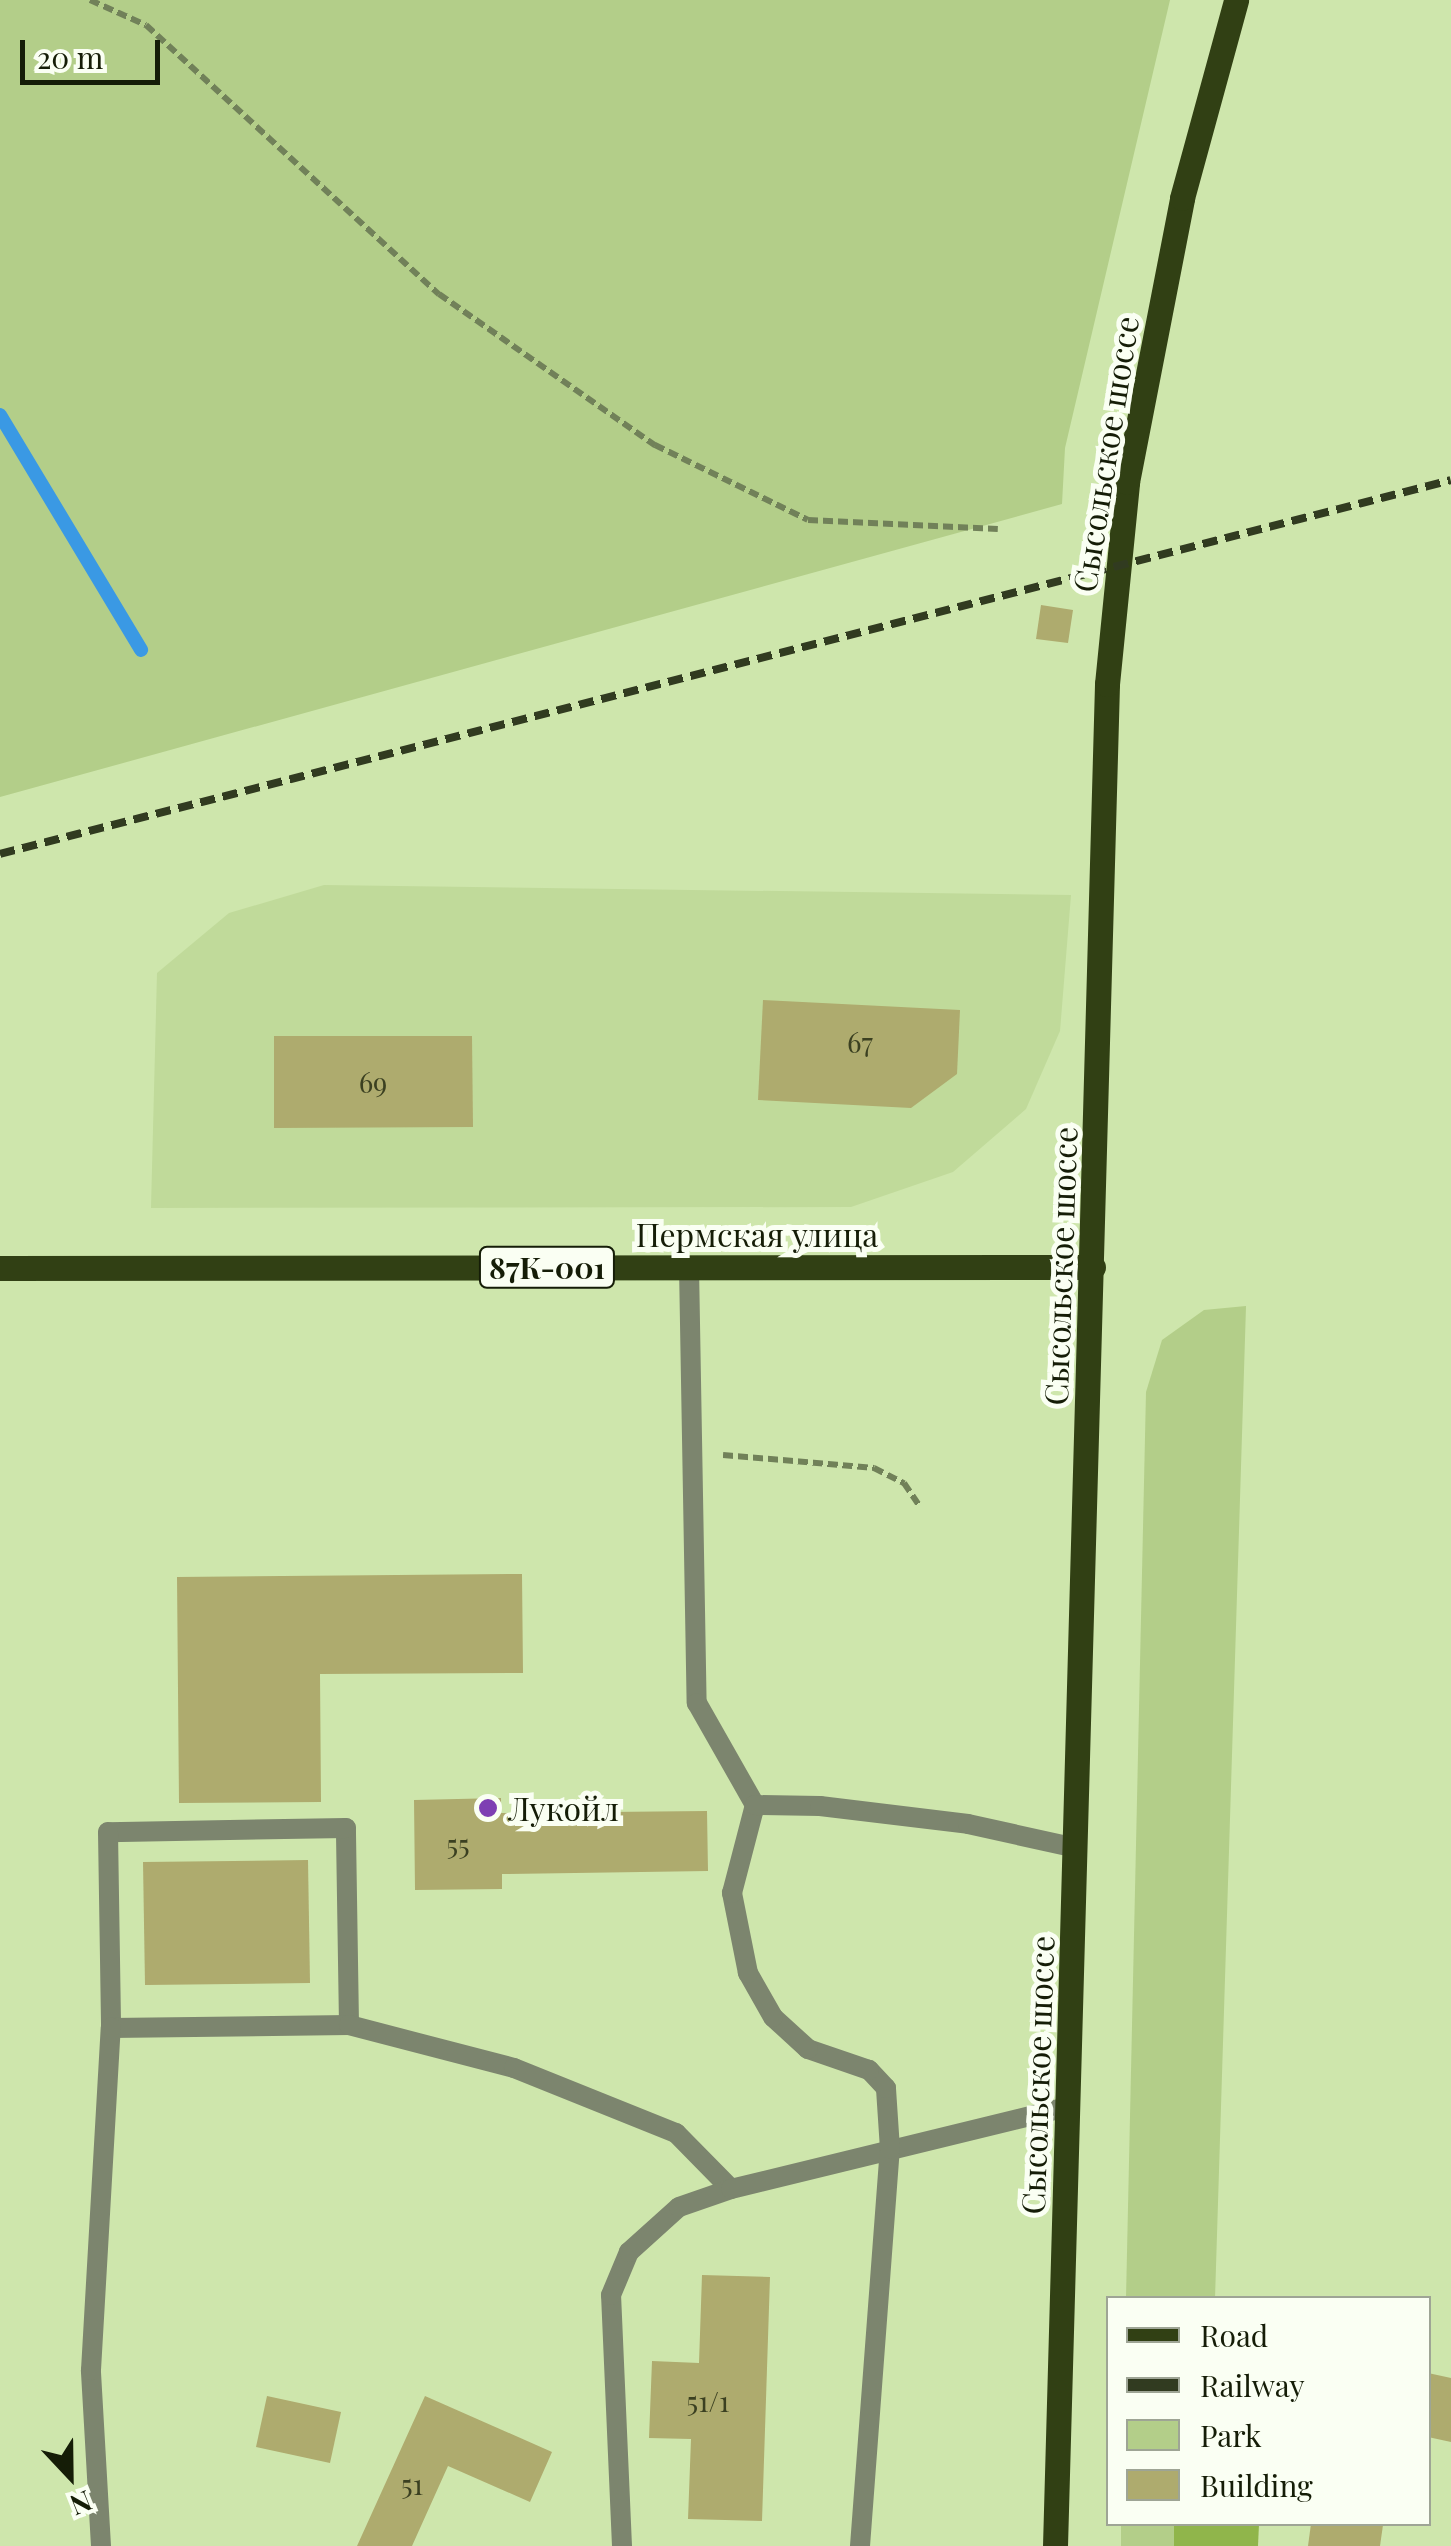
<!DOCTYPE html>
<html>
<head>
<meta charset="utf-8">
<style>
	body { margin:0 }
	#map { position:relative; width:1451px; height:2546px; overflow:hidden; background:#cee6ac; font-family:"Playfair Display",serif }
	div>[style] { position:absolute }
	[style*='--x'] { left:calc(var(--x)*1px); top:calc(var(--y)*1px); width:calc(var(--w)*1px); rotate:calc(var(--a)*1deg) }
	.built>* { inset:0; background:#c0da9a }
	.green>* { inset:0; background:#b3ce89 }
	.forest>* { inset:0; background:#90b54b }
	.stream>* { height:14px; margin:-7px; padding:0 7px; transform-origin:7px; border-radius:7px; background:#3a99e4 }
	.building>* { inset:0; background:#aeab6e }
	.path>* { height:6px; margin-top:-3px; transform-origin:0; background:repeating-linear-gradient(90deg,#718159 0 10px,transparent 0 15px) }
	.lane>* { height:20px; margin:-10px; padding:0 10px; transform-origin:10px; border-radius:10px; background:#7c856e }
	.primary>* { height:25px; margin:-12.5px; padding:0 12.5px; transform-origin:12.5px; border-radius:12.5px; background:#314014 }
	.rail>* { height:8px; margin-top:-4px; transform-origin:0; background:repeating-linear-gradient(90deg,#313b20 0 15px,transparent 0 23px) }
	.dots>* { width:28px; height:28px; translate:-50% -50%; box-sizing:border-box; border:5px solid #fafff3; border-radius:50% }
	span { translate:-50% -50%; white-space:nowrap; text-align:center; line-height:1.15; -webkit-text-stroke:10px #fafff3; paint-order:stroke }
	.number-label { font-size:28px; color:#3b4021 }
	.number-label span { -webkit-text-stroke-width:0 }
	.shield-label span { padding:2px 8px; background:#fafff3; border:2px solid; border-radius:8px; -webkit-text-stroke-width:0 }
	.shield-label { font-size:30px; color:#151d07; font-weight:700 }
	.street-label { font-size:32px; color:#151d07 }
	.poi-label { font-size:32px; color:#151d07 }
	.left { translate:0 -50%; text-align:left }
	.legend { position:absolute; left:1106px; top:2296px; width:325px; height:230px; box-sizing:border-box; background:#fafff3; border:2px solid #9ea595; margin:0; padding:12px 18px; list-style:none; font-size:30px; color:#151d07 }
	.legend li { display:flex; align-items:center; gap:20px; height:50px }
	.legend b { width:50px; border:2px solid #9ea595 }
	.north { position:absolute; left:20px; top:2426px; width:100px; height:100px; -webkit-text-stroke:8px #fafff3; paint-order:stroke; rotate:158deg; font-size:28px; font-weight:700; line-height:40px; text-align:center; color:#151d07 }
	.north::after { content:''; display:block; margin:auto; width:35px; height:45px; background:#151d07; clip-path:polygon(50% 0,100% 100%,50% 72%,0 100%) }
	.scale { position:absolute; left:20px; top:40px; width:140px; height:45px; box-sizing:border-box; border:5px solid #151d07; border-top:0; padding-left:12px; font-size:30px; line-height:35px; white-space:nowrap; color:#151d07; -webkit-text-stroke:8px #fafff3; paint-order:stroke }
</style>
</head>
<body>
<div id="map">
	<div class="built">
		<i style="clip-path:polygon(324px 885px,1071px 895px,1060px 1031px,1026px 1109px,953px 1172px,851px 1207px,151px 1208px,157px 973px,229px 913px)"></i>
	</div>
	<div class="green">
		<i style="clip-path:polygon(0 0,1170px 0,1065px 448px,1062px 504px,0 797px)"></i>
		<i style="clip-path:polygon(1246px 1306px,1215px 2298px,1126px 2298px,1146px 1392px,1162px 1340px,1204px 1310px)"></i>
		<i style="clip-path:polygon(1121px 2524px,1208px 2524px,1207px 2546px,1121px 2546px)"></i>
	</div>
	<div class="forest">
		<i style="clip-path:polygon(1174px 2524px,1259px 2524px,1258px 2546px,1174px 2546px)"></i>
	</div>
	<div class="stream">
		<i style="--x:0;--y:415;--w:274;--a:59"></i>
	</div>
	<div class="building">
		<i style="clip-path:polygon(1041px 605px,1073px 610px,1068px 643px,1036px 639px)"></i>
		<i style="clip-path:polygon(763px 1000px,960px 1010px,957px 1074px,911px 1108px,758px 1100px)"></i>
		<i style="clip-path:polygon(274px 1036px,472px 1036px,473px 1127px,274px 1128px)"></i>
		<i style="clip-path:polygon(522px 1574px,523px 1673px,320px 1674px,321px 1802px,179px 1803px,177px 1577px)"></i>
		<i style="clip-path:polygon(501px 1798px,501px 1813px,707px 1811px,708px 1871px,502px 1874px,502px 1889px,415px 1890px,414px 1800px)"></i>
		<i style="clip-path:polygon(308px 1860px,310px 1983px,145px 1985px,143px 1862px)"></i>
		<i style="clip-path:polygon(702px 2275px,770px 2277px,762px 2521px,688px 2519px,691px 2439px,649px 2438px,652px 2361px,699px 2363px)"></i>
		<i style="clip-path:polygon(1428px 2373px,1451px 2378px,1451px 2442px,1428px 2437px)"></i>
		<i style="clip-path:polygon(267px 2396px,341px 2412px,330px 2463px,256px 2447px)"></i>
		<i style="clip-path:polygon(425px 2396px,552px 2452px,530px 2502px,448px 2466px,412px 2546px,357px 2546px)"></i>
		<i style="clip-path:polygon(1311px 2524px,1383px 2525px,1380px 2546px,1308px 2546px)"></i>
	</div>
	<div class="path">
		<i style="--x:90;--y:0;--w:61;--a:24.1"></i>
		<i style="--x:146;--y:25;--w:398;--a:42.6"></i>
		<i style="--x:439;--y:294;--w:264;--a:35"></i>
		<i style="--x:655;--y:445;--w:170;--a:26.1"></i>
		<i style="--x:808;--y:520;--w:190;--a:2.7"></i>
		<i style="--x:723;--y:1455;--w:152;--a:4.9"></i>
		<i style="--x:874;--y:1468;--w:34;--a:27"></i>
		<i style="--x:904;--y:1483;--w:29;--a:56"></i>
	</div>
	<div class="lane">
		<i style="--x:689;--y:1266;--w:437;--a:89"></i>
		<i style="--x:697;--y:1703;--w:117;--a:60.4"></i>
		<i style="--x:349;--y:2025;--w:197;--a:-90.9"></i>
		<i style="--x:346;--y:1828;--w:238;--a:179"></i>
		<i style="--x:108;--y:1832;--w:196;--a:89.1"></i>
		<i style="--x:111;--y:2028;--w:238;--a:-0.7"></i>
		<i style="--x:349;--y:2025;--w:171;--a:14.6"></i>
		<i style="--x:514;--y:2068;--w:175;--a:21.9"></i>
		<i style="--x:676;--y:2133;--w:78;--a:45.5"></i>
		<i style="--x:101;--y:2546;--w:176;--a:-93.3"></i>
		<i style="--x:91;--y:2370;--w:343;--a:-86.7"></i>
		<i style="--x:622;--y:2546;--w:251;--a:-92.5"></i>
		<i style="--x:611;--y:2295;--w:47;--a:-67.3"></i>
		<i style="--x:629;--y:2252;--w:67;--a:-42"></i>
		<i style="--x:679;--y:2207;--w:55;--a:-19.1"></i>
		<i style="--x:731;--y:2189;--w:347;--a:-13.7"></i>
		<i style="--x:860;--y:2546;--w:398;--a:-85.7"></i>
		<i style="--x:890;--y:2149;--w:61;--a:-93.8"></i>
		<i style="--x:886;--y:2088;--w:25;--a:-133"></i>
		<i style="--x:869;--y:2070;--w:65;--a:-161"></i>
		<i style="--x:808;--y:2049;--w:47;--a:-137.6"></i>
		<i style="--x:773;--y:2017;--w:51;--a:-119.6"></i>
		<i style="--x:748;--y:1973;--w:82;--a:-101.3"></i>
		<i style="--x:732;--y:1893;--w:91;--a:-75.4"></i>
		<i style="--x:755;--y:1805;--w:65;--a:0.9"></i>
		<i style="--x:820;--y:1806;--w:149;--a:6.9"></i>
		<i style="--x:968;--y:1824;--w:111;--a:12.5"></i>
	</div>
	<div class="primary">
		<i style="--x:0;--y:1268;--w:1093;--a:-0.05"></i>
		<i style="--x:1055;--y:2546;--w:1863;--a:-88.4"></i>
		<i style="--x:1107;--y:684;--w:203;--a:-84.3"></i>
		<i style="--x:1127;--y:482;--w:289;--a:-79"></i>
		<i style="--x:1182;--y:198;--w:205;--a:-74.7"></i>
	</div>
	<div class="rail">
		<i style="--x:0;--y:854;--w:1498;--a:-14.45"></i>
	</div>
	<div class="dots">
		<i style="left:488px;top:1808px;background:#7e3fb3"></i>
	</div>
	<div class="number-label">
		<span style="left:860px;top:1042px">67</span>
		<span style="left:373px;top:1082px">69</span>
		<span style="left:458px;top:1844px">55</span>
		<span style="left:708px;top:2401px">51/1</span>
		<span style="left:412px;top:2484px">51</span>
	</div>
	<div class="shield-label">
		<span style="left:547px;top:1267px">87К-001</span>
	</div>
	<div class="street-label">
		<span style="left:1105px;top:454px;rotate:-81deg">Сысольское шоссе</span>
		<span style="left:757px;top:1234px">Пермская улица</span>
		<span style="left:1060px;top:1266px;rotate:-88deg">Сысольское шоссе</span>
		<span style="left:1037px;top:2075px;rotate:-88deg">Сысольское шоссе</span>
	</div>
	<div class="poi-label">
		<span class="left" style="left:508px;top:1808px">Лукойл</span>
	</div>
	<ul class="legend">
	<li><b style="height:12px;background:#314014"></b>Road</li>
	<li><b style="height:12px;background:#313b20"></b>Railway</li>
	<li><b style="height:28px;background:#b3ce89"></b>Park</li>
	<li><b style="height:28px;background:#aeab6e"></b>Building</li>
	</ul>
	<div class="north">N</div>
	<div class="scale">20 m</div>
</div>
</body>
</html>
